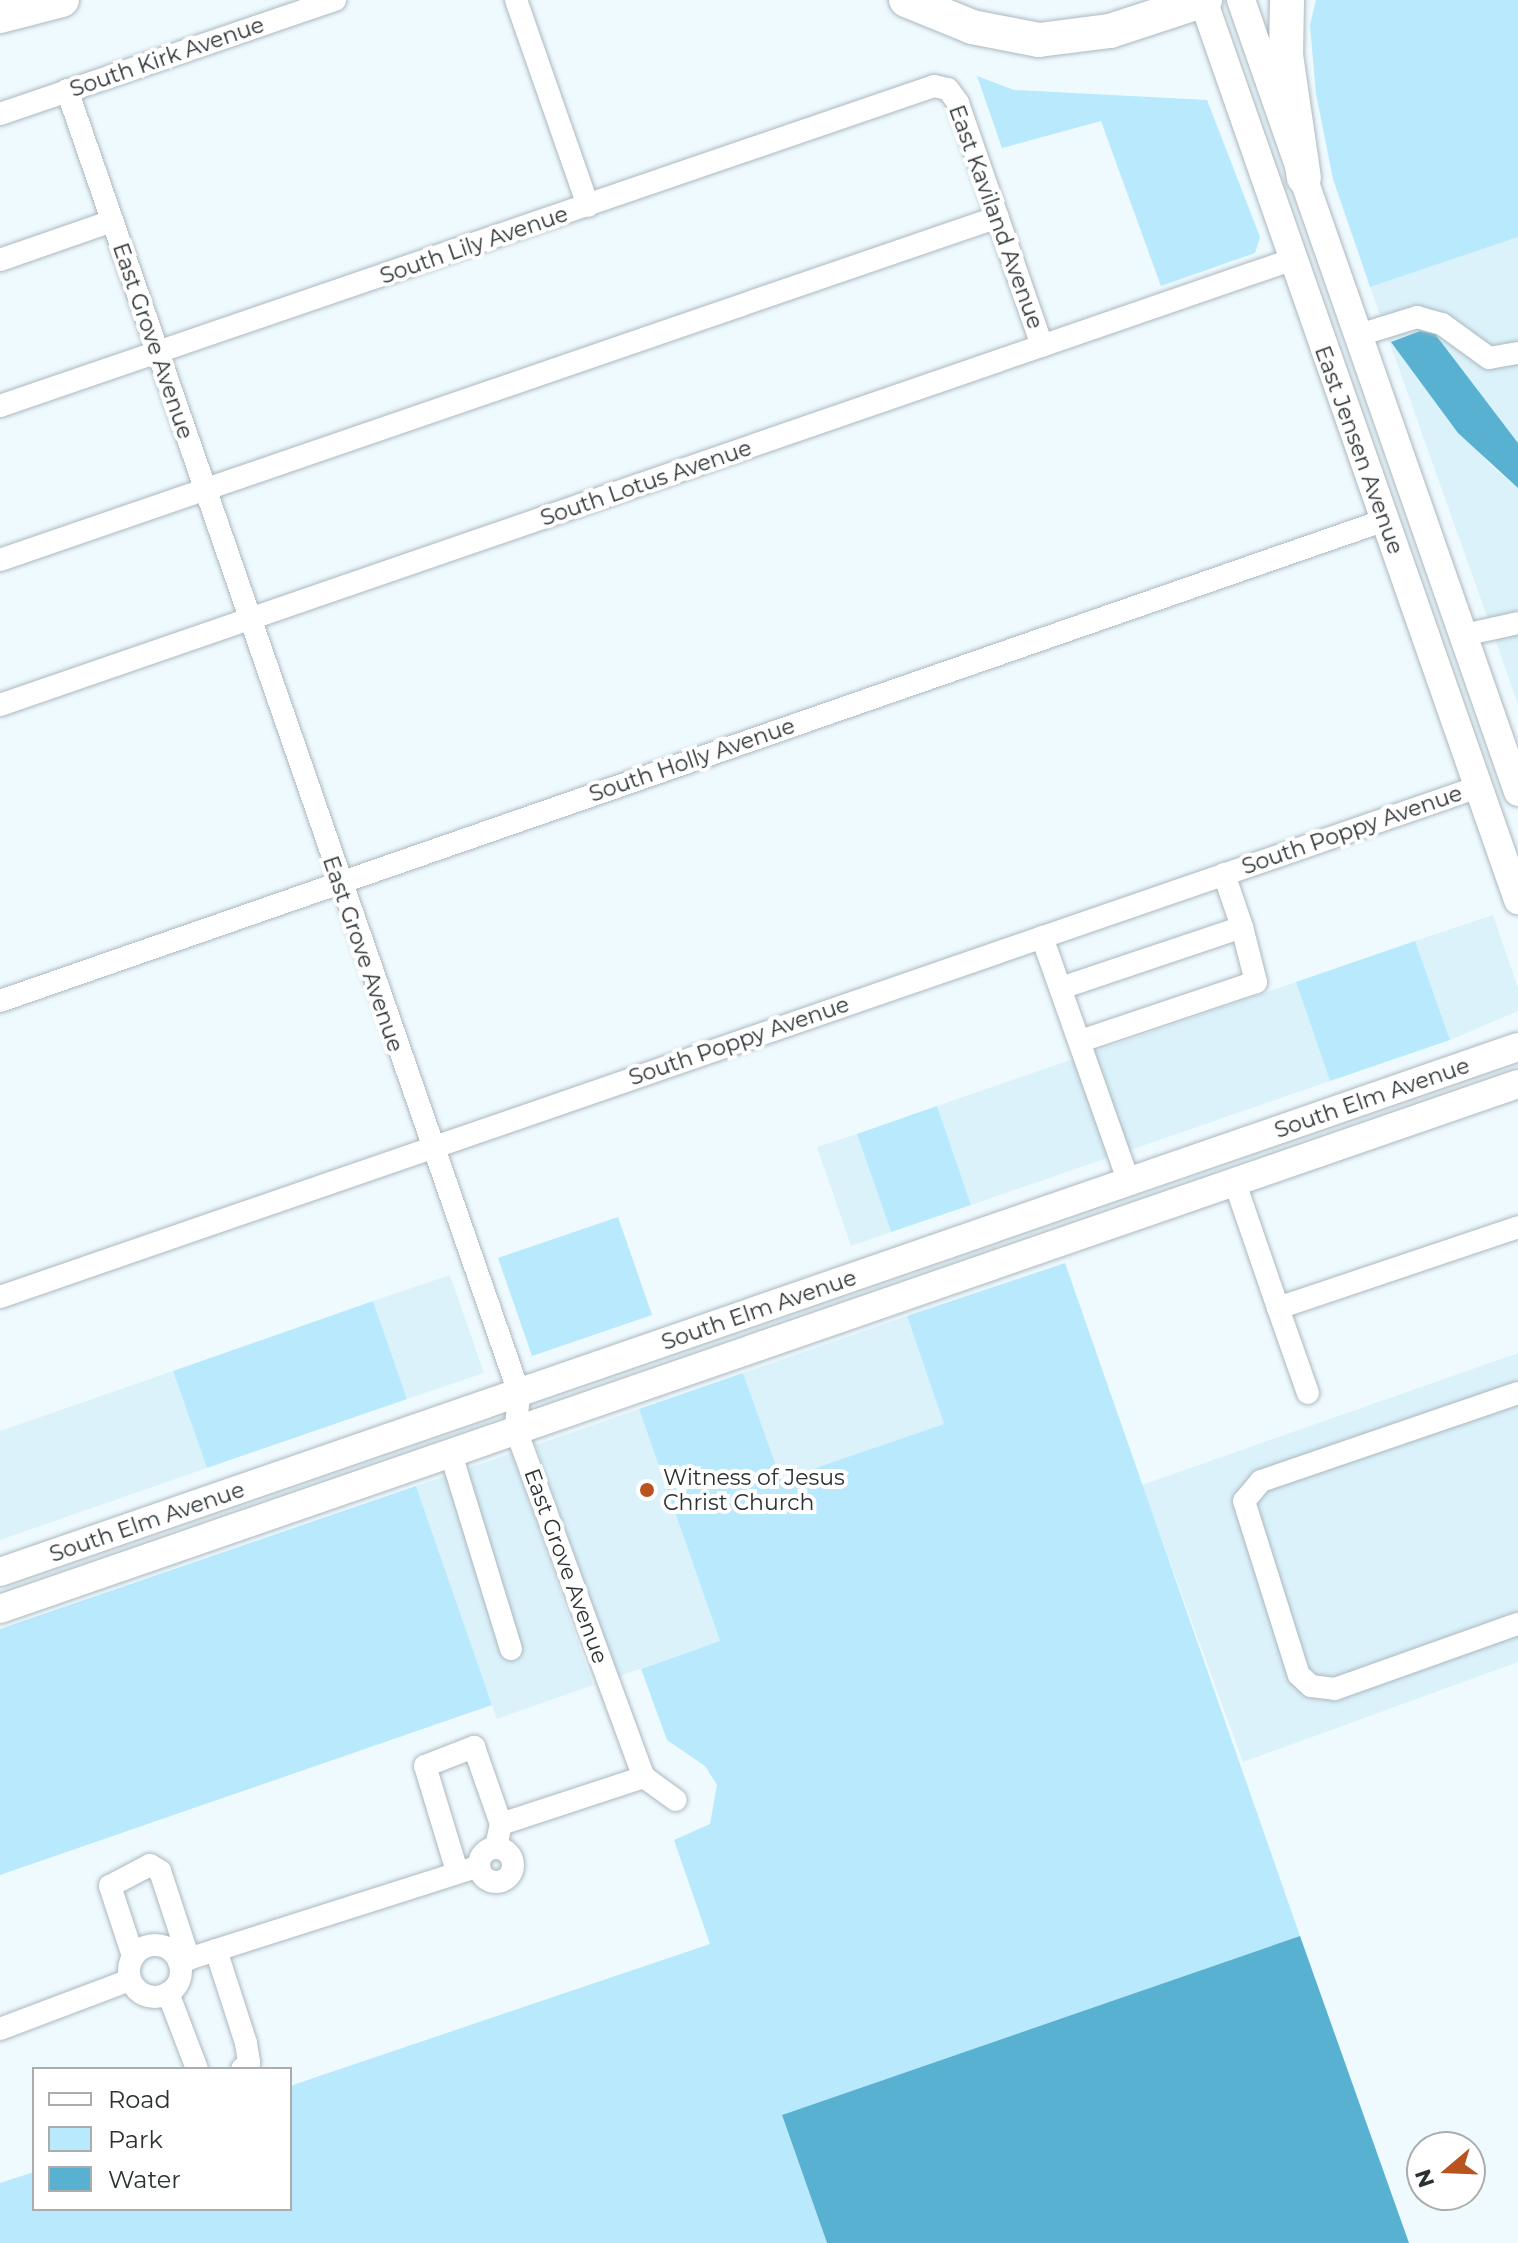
<!DOCTYPE html>
<html>
<head>
<meta charset="utf-8">
<style>
	body { margin:0 }
	#map { position:relative; width:1518px; height:2243px; overflow:hidden; background:#effaff; font-family:Montserrat,sans-serif }
	div>[style] { position:absolute }
	[style*='--x'] { left:calc(var(--x)*1px); top:calc(var(--y)*1px); width:calc(var(--w)*1px); rotate:calc(var(--a)*1deg) }
	.built>* { inset:0; background:#dbf2fb }
	.green>* { inset:0; background:#b9e9fc }
	.water>* { inset:0; background:#59b1d1 }
	.roads { filter:drop-shadow(0 0 2px #abb8be) drop-shadow(0 0 2px #abb8be) }
	.minor>* { height:22px; margin:-11px; padding:0 11px; transform-origin:11px; border-radius:11px; background:#fff }
	.minor>.ring { margin:-11px; padding:0; box-sizing:content-box; background:none; border:22px solid #fff; border-radius:50% }
	.major>* { height:28px; margin:-14px; padding:0 14px; transform-origin:14px; border-radius:14px; background:#fff }
	.highway>* { height:34px; margin:-17px; padding:0 17px; transform-origin:17px; border-radius:17px; background:#fff }
	.dots>* { width:22px; height:22px; translate:-50% -50%; box-sizing:border-box; border:4px solid #fff; border-radius:50% }
	span { translate:-50% -50%; white-space:nowrap; text-align:center; line-height:1.15; -webkit-text-stroke:8px #fff; paint-order:stroke }
	.street-label { font-size:22px; color:#2c3133 }
	.poi-label { font-size:22px; color:#2c3133 }
	.left { translate:0 -50%; text-align:left }
	.legend { position:absolute; left:32px; top:2067px; width:260px; height:144px; box-sizing:border-box; background:#fff; border:2px solid #abadad; margin:0; padding:10px 14px; list-style:none; font-size:24px; color:#2c3133 }
	.legend li { display:flex; align-items:center; gap:16px; height:40px }
	.legend b { width:40px; border:2px solid #abadad }
	.north { position:absolute; left:1406px; top:2131px; width:80px; height:80px; box-sizing:border-box; background:#fff; border:2px solid #abadad; border-radius:50%; rotate:251deg; font-size:22px; font-weight:700; line-height:32px; text-align:center; color:#2c3133 }
	.north::after { content:''; display:block; margin:auto; width:28px; height:36px; background:#b95421; clip-path:polygon(50% 0,100% 100%,50% 72%,0 100%) }
</style>
</head>
<body>
<div id="map">
	<div class="built">
		<i style="clip-path:polygon(1518px 237px,1518px 443px,1435px 334px,1420px 331px,1392px 341px,1490px 465px,1518px 488px,1518px 704px,1370px 287px)"></i>
		<i style="clip-path:polygon(1493px 915px,1518px 988px,1518px 1011px,1450px 1040px,1415px 941px)"></i>
		<i style="clip-path:polygon(1296px 982px,1330px 1081px,971px 1205px,937px 1106px)"></i>
		<i style="clip-path:polygon(857px 1134px,891px 1232px,851px 1246px,817px 1147px)"></i>
		<i style="clip-path:polygon(450px 1275px,484px 1373px,407px 1399px,373px 1301px)"></i>
		<i style="clip-path:polygon(907px 1316px,944px 1424px,781px 1481px,743px 1373px)"></i>
		<i style="clip-path:polygon(1518px 1353px,1518px 1662px,1243px 1762px,1142px 1485px)"></i>
		<i style="clip-path:polygon(173px 1371px,207px 1468px,0 1540px,0 1431px)"></i>
		<i style="clip-path:polygon(639px 1409px,720px 1641px,617px 1677px,536px 1445px)"></i>
		<i style="clip-path:polygon(512px 1453px,593px 1685px,497px 1719px,416px 1486px)"></i>
	</div>
	<div class="green">
		<i style="clip-path:polygon(1316px 0,1518px 0,1518px 237px,1370px 287px,1333px 179px,1316px 94px,1310px 25px)"></i>
		<i style="clip-path:polygon(977px 76px,1014px 90px,1207px 100px,1260px 237px,1255px 253px,1161px 286px,1101px 121px,1002px 148px)"></i>
		<i style="clip-path:polygon(1415px 941px,1450px 1040px,1330px 1081px,1296px 982px)"></i>
		<i style="clip-path:polygon(937px 1106px,971px 1205px,891px 1232px,857px 1134px)"></i>
		<i style="clip-path:polygon(618px 1217px,652px 1315px,532px 1356px,498px 1258px)"></i>
		<i style="clip-path:polygon(1065px 1263px,1300px 1936px,782px 2115px,827px 2243px,0 2243px,0 2183px,34px 2172px,34px 2209px,290px 2209px,290px 2086px,710px 1944px,674px 1840px,710px 1824px,717px 1785px,705px 1766px,667px 1740px,641px 1669px,720px 1641px,639px 1409px,743px 1373px,781px 1480px,944px 1424px,907px 1316px)"></i>
		<i style="clip-path:polygon(373px 1301px,407px 1399px,207px 1468px,173px 1371px)"></i>
		<i style="clip-path:polygon(416px 1486px,492px 1705px,0 1875px,0 1629px)"></i>
	</div>
	<div class="water">
		<i style="clip-path:polygon(1420px 331px,1435px 334px,1518px 443px,1518px 488px,1458px 433px,1391px 342px)"></i>
		<i style="clip-path:polygon(1300px 1936px,1409px 2243px,827px 2243px,782px 2115px)"></i>
	</div>
	<div class="roads">
		<div class="minor">
			<i style="--x:516;--y:0;--w:218;--a:70.7"></i>
			<i style="--x:67;--y:90;--w:1379;--a:70.87"></i>
			<i style="--x:519;--y:1393;--w:37;--a:95"></i>
			<i style="--x:516;--y:1430;--w:370;--a:69.8"></i>
			<i style="--x:644;--y:1777;--w:39;--a:36"></i>
			<i style="--x:0;--y:114;--w:354;--a:-18.8"></i>
			<i style="--x:0;--y:260;--w:119;--a:-19.2"></i>
			<i style="--x:1359;--y:335;--w:61;--a:-17.2"></i>
			<i style="--x:1417;--y:317;--w:26;--a:16"></i>
			<i style="--x:1442;--y:324;--w:58;--a:35.9"></i>
			<i style="--x:1489;--y:358;--w:29;--a:-10"></i>
			<i style="--x:0;--y:406;--w:987;--a:-18.91"></i>
			<i style="--x:934;--y:86;--w:14;--a:12"></i>
			<i style="--x:948;--y:89;--w:17;--a:54"></i>
			<i style="--x:958;--y:103;--w:257;--a:70.9"></i>
			<i style="--x:0;--y:560;--w:1055;--a:-18.97"></i>
			<i style="--x:1464;--y:635;--w:55;--a:-12.5"></i>
			<i style="--x:0;--y:705;--w:1366;--a:-19.02"></i>
			<i style="--x:1224;--y:874;--w:56;--a:71.2"></i>
			<i style="--x:1042;--y:937;--w:261;--a:70.5"></i>
			<i style="--x:1061;--y:988;--w:191;--a:-18.6"></i>
			<i style="--x:1242;--y:927;--w:57;--a:75.7"></i>
			<i style="--x:1256;--y:982;--w:185;--a:161.4"></i>
			<i style="--x:0;--y:1001;--w:1466;--a:-19.15"></i>
			<i style="--x:1235;--y:1183;--w:132;--a:71"></i>
			<i style="--x:1278;--y:1308;--w:253;--a:-18.6"></i>
			<i style="--x:0;--y:1297;--w:1564;--a:-19.04"></i>
			<i style="--x:1278;--y:1308;--w:90;--a:70.6"></i>
			<i style="--x:1518;--y:1393;--w:272;--a:161.1"></i>
			<i style="--x:1261;--y:1481;--w:26;--a:130"></i>
			<i style="--x:1244;--y:1501;--w:182;--a:72.5"></i>
			<i style="--x:1299;--y:1675;--w:16;--a:43"></i>
			<i style="--x:1311;--y:1686;--w:24;--a:7"></i>
			<i style="--x:1335;--y:1689;--w:194;--a:-19.6"></i>
			<i style="--x:451;--y:1454;--w:204;--a:72.9"></i>
			<i style="--x:496;--y:1847;--w:24;--a:-78"></i>
			<i style="--x:501;--y:1824;--w:151;--a:-18.2"></i>
			<i class="ring" style="left:479px;top:1848px;width:12px;height:12px"></i>
			<i style="--x:457;--y:1871;--w:110;--a:-106.9"></i>
			<i style="--x:425;--y:1766;--w:53;--a:-21.2"></i>
			<i style="--x:474;--y:1747;--w:82;--a:70.7"></i>
			<i class="ring" style="left:129px;top:1945px;width:30px;height:30px"></i>
			<i style="--x:216;--y:1950;--w:98;--a:72.1"></i>
			<i style="--x:246;--y:2043;--w:20;--a:81"></i>
			<i style="--x:249;--y:2063;--w:9;--a:139"></i>
			<i style="--x:133;--y:1956;--w:74;--a:-108.2"></i>
			<i style="--x:110;--y:1886;--w:45;--a:-27.7"></i>
			<i style="--x:150;--y:1865;--w:12;--a:31"></i>
			<i style="--x:160;--y:1871;--w:93;--a:71.8"></i>
			<i style="--x:179;--y:1962;--w:315;--a:-17.7"></i>
			<i style="--x:168;--y:1993;--w:81;--a:69.1"></i>
			<i style="--x:0;--y:2029;--w:139;--a:-20.7"></i>
		</div>
		<div class="major">
			<i style="--x:1203;--y:0;--w:954;--a:70.71"></i>
			<i style="--x:1241;--y:0;--w:839;--a:70.72"></i>
			<i style="--x:0;--y:1572;--w:1606;--a:-19.08"></i>
			<i style="--x:0;--y:1609;--w:1606;--a:-19.08"></i>
		</div>
		<div class="highway">
			<i style="--x:906;--y:0;--w:71;--a:22.2"></i>
			<i style="--x:972;--y:27;--w:68;--a:11"></i>
			<i style="--x:1039;--y:40;--w:72;--a:-7.2"></i>
			<i style="--x:1110;--y:31;--w:100;--a:-18.1"></i>
			<i style="--x:1287;--y:0;--w:55;--a:91"></i>
			<i style="--x:1286;--y:55;--w:124;--a:81.7"></i>
			<i style="--x:0;--y:16;--w:64;--a:-14.5"></i>
		</div>
	</div>
	<div class="dots">
		<i style="left:647px;top:1490px;background:#b95421"></i>
	</div>
	<div class="street-label">
		<span style="left:167px;top:57px;rotate:-19deg">South Kirk Avenue</span>
		<span style="left:996px;top:217px;rotate:70deg">East Kaviland Avenue</span>
		<span style="left:474px;top:245px;rotate:-19deg">South Lily Avenue</span>
		<span style="left:153px;top:341px;rotate:71deg">East Grove Avenue</span>
		<span style="left:1359px;top:450px;rotate:70deg">East Jensen Avenue</span>
		<span style="left:646px;top:483px;rotate:-19deg">South Lotus Avenue</span>
		<span style="left:692px;top:760px;rotate:-19deg">South Holly Avenue</span>
		<span style="left:1352px;top:830px;rotate:-19deg">South Poppy Avenue</span>
		<span style="left:363px;top:954px;rotate:71deg">East Grove Avenue</span>
		<span style="left:739px;top:1041px;rotate:-19deg">South Poppy Avenue</span>
		<span style="left:1372px;top:1098px;rotate:-19deg">South Elm Avenue</span>
		<span style="left:759px;top:1310px;rotate:-19deg">South Elm Avenue</span>
		<span style="left:147px;top:1522px;rotate:-19deg">South Elm Avenue</span>
		<span style="left:566px;top:1566px;rotate:70deg">East Grove Avenue</span>
	</div>
	<div class="poi-label">
		<span class="left" style="left:663px;top:1490px">Witness of Jesus<br>Christ Church</span>
	</div>
	<ul class="legend">
	<li><b style="height:10px;background:#fff"></b>Road</li>
	<li><b style="height:22px;background:#b9e9fc"></b>Park</li>
	<li><b style="height:22px;background:#59b1d1"></b>Water</li>
	</ul>
	<div class="north">N</div>
</div>
</body>
</html>
